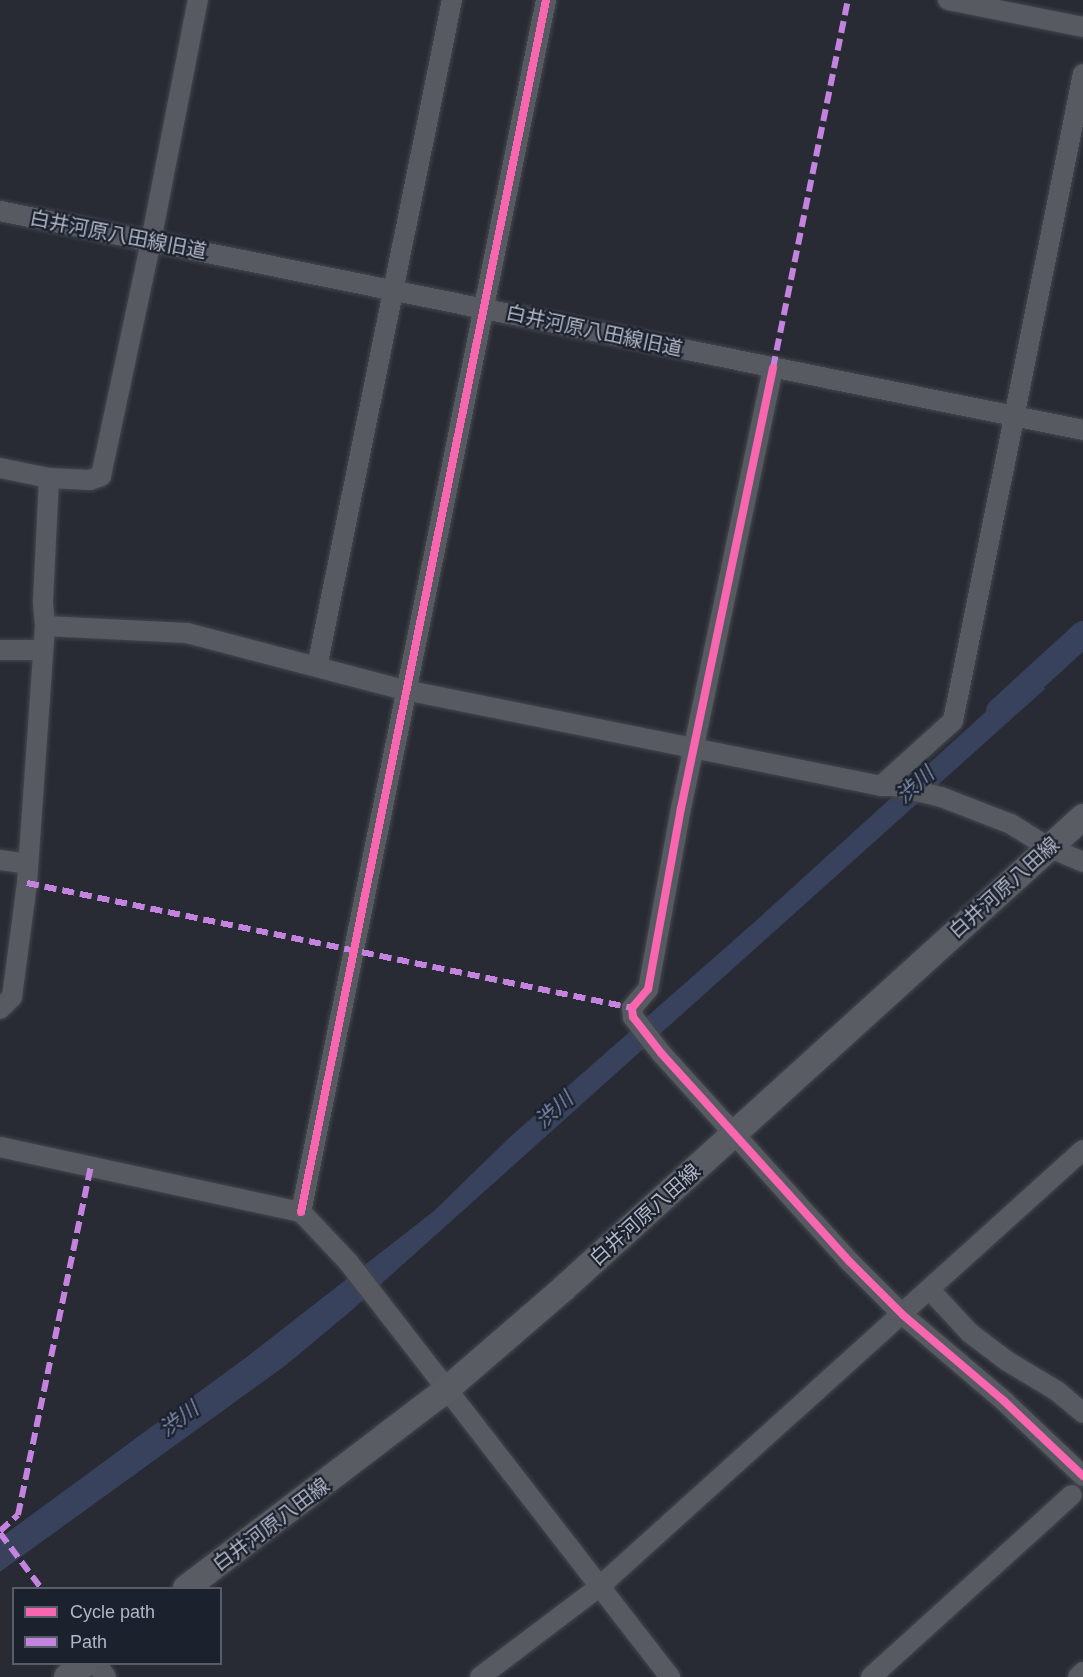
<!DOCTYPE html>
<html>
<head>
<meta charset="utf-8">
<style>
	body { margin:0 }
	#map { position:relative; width:1083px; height:1677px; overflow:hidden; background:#282b33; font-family:Arial,"Noto Sans JP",sans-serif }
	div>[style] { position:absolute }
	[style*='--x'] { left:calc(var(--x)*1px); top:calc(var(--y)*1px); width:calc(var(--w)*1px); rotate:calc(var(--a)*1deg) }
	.water>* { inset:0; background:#38425d }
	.river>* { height:26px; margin:-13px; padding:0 13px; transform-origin:13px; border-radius:13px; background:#38425d }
	.roads { filter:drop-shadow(0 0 2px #44464d) drop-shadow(0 0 2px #44464d) }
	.minor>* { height:20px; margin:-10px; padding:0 10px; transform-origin:10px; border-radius:10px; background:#585a62 }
	.major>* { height:26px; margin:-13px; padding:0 13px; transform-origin:13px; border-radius:13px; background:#5a5c64 }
	.quiet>* { height:6px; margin-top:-3px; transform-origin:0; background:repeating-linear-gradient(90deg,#c483df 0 12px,transparent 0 18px) }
	.cycleway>* { height:8px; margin:-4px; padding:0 4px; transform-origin:4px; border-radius:4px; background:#f766af }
	span { translate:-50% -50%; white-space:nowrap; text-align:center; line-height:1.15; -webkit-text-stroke:4.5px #1c212e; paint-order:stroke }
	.street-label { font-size:20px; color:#b2b6c5 }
	.water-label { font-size:21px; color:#7c89ab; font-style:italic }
	.legend { position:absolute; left:12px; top:1587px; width:210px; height:78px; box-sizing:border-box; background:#1c212e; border:2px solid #585d6a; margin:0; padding:8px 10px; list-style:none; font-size:18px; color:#b2b6c5 }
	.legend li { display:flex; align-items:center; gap:12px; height:30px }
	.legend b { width:30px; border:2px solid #585d6a }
</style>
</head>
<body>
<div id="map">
	<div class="water">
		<i style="clip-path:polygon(1013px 687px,1046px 688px,352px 1310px,286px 1365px,0 1572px,0 1538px,248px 1356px,434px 1211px,510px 1137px,758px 919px)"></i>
	</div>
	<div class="river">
		<i style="--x:999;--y:711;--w:114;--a:-42.5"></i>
	</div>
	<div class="roads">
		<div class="minor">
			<i style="--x:948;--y:0;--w:138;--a:11.3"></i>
			<i style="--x:0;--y:211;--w:1105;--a:11.43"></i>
			<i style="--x:773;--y:368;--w:450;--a:101.8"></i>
			<i style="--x:681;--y:808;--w:184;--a:100.3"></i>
			<i style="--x:648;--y:989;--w:25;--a:130"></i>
			<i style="--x:632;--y:1008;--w:9;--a:84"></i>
			<i style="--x:633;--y:1017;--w:46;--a:52.1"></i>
			<i style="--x:661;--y:1053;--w:282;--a:47.9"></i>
			<i style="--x:850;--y:1262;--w:75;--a:45"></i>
			<i style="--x:903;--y:1315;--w:133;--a:40.4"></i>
			<i style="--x:1004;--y:1401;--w:109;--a:43.5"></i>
			<i style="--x:0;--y:468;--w:50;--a:11.5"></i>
			<i style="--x:49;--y:478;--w:41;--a:2.8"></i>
			<i style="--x:90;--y:480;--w:12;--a:-20"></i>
			<i style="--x:101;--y:476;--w:240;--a:-78"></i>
			<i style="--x:151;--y:241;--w:246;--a:-79"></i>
			<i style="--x:45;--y:626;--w:142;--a:2.8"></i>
			<i style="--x:187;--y:633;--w:225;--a:14.7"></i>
			<i style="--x:405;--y:690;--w:486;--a:11.4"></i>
			<i style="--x:881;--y:786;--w:14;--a:0"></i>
			<i style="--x:895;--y:786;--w:47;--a:13.4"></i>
			<i style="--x:941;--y:797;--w:75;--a:21.1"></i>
			<i style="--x:1011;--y:824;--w:44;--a:31.9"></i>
			<i style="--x:1048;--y:847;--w:38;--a:23"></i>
			<i style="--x:0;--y:650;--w:41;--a:0"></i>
			<i style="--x:317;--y:667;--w:681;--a:-78.56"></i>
			<i style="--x:881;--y:786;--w:97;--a:-42.1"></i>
			<i style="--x:953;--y:721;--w:660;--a:-78.64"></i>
			<i style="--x:0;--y:860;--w:28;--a:8"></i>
			<i style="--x:0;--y:1009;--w:17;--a:-45"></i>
			<i style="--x:12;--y:997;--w:115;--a:-82.5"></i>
			<i style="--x:27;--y:883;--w:258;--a:-86"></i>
			<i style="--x:45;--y:626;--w:25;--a:-95"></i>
			<i style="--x:43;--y:601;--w:123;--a:-87.2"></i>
			<i style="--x:0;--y:1147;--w:308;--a:12.2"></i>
			<i style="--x:301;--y:1212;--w:70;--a:46.7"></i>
			<i style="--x:349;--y:1263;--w:524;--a:52.21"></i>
			<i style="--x:301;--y:1212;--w:1237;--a:-78.57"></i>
			<i style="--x:930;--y:1290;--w:59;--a:47.1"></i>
			<i style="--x:970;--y:1333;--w:46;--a:37.1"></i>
			<i style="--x:1007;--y:1361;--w:58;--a:31"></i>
			<i style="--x:1057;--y:1391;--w:34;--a:40"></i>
			<i style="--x:96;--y:1664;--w:16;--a:52"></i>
			<i style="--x:480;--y:1677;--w:149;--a:-37.1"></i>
			<i style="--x:599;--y:1587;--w:652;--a:-42.08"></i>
			<i style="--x:871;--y:1677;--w:271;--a:-42.2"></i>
			<i style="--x:1078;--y:1677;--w:7;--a:-45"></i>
		</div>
		<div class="major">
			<i style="--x:186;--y:1588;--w:327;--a:-37.3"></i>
			<i style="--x:446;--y:1390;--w:156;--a:-40.8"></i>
			<i style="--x:564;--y:1288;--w:701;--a:-42.22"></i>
			<i style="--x:67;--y:1677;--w:22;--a:-36"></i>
		</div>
	</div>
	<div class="quiet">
		<i style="--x:773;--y:368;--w:376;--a:-78.5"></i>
		<i style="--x:27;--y:883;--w:618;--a:11.67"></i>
		<i style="--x:0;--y:1531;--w:24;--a:-42"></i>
		<i style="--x:18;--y:1515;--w:356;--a:-78.2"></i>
		<i style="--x:0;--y:1533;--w:69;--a:53.3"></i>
	</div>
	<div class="cycleway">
		<i style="--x:773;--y:368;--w:450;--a:101.8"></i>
		<i style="--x:681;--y:808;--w:184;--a:100.3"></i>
		<i style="--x:648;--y:989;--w:25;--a:130"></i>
		<i style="--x:632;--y:1008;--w:9;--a:84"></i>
		<i style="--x:633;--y:1017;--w:46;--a:52.1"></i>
		<i style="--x:661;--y:1053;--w:282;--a:47.9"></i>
		<i style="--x:850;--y:1262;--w:75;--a:45"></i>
		<i style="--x:903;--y:1315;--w:133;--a:40.4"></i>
		<i style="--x:1004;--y:1401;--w:109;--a:43.5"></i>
		<i style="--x:301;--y:1212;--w:1237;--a:-78.57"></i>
	</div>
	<div class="street-label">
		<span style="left:118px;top:235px;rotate:11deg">白井河原八田線旧道</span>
		<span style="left:594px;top:331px;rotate:12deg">白井河原八田線旧道</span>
		<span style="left:1004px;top:888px;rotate:-42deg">白井河原八田線</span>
		<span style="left:645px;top:1215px;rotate:-42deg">白井河原八田線</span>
		<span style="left:271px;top:1525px;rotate:-37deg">白井河原八田線</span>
	</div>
	<div class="water-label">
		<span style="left:915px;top:785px;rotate:-42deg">渋川</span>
		<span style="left:554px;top:1110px;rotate:-42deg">渋川</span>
		<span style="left:179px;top:1419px;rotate:-37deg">渋川</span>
	</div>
	<ul class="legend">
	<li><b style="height:8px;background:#f766af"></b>Cycle path</li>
	<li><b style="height:8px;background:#c483df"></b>Path</li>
	</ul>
</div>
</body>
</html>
